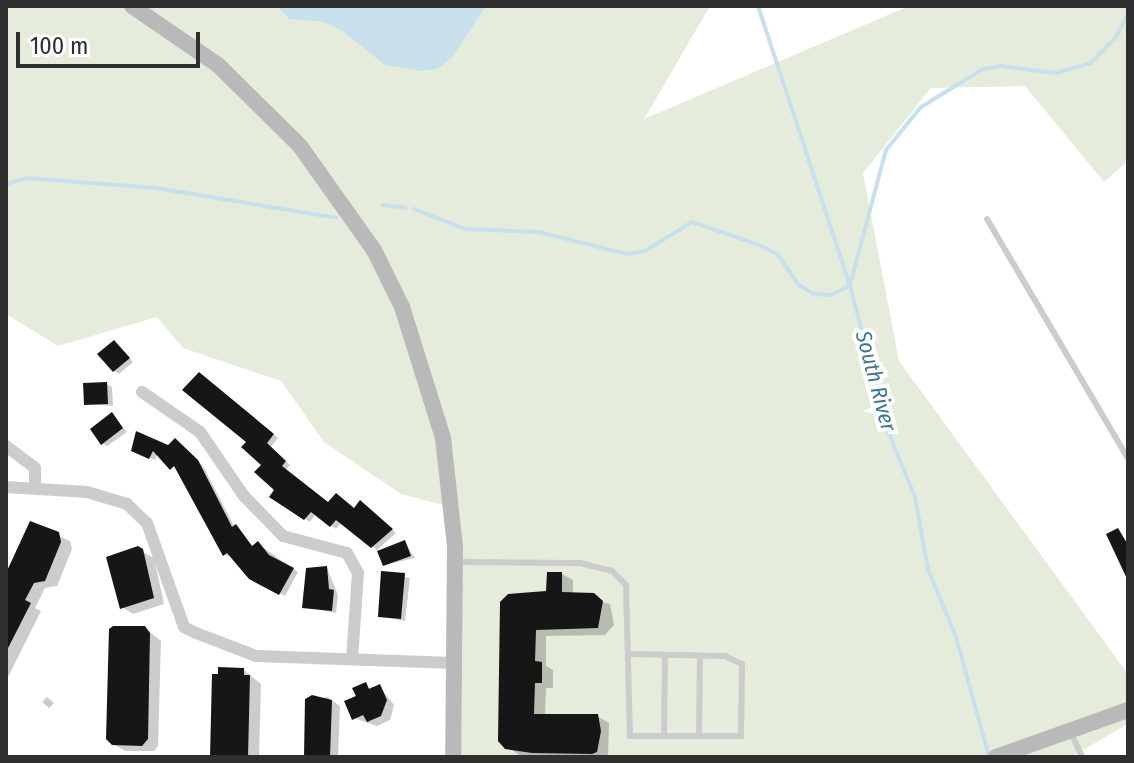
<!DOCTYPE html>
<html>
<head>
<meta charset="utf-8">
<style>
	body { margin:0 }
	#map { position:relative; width:1134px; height:763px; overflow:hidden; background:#fff; font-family:"Fira Sans Condensed",sans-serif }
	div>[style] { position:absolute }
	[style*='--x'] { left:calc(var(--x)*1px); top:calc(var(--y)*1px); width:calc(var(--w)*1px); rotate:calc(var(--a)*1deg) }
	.green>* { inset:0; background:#e5ecdc }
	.water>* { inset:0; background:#c8e0ec }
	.shadow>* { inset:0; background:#0003 }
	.stream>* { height:4px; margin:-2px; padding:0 2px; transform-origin:2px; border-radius:2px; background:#c8e0ec }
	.building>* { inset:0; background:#161616 }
	.lane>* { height:6px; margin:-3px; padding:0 3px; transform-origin:3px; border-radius:3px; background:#ccc }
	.street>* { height:12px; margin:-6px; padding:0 6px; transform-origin:6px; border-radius:6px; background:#ccc }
	.secondary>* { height:16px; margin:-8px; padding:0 8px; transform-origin:8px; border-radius:8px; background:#b9b9b9 }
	span { translate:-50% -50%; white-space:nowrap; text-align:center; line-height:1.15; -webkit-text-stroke:8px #fff; paint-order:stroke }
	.water-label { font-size:22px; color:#3b7592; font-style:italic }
	.frame { position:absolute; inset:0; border:8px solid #2f2f2f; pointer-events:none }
	.scale { position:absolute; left:16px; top:32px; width:184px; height:36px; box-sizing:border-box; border:4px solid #2f2f2f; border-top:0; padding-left:10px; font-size:24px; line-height:28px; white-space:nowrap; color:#2f2f2f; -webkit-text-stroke:6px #fff; paint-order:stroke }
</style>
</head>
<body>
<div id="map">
	<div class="green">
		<i style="clip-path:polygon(6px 6px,710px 6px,644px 119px,909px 6px,1128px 6px,1128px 161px,1104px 182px,1025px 86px,931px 88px,863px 173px,899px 361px,1128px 674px,1128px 724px,1071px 757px,459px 757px,457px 555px,443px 505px,401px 494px,324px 442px,281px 381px,183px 348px,157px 317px,58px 346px,6px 314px)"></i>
	</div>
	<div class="water">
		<i style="clip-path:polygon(277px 6px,486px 6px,453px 56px,439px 68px,421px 71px,385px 65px,344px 32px,325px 22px,289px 19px)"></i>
	</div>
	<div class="shadow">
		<i style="clip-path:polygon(114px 342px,133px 362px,119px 374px,114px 371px)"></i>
		<i style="clip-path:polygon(204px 377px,278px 438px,271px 447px,290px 465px,286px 470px,329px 504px,355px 510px,365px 506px,396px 533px,377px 550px,342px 522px,336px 529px,316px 514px,310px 522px,272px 496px,276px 490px,264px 465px)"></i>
		<i style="clip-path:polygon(107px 384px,112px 387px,113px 406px,86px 404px)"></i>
		<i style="clip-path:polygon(112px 415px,127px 432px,107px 446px,102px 443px)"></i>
		<i style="clip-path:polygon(181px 444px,203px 466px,235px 528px,254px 547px,258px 544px,298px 572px,285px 596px,250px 577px,232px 556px,224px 555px,178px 470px,158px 453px,155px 460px,138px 453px)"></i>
		<i style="clip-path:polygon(30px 523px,70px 541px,72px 549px,57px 586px,45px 588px,35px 608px,41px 611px,6px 681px,6px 584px)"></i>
		<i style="clip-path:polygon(405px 543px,415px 558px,384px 565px)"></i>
		<i style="clip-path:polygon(137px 549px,154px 558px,164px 604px,133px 614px,122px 607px)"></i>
		<i style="clip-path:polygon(327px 568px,338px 595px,336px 613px,304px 607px)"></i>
		<i style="clip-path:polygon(383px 573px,410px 578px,405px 621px,380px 616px)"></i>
		<i style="clip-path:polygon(562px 574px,573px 580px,573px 595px,610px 604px,614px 625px,605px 635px,546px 636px,546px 666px,553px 670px,553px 688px,546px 688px,545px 716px,597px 716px,609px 723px,608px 757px,519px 755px,500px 741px,502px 603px,548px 593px)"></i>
		<i style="clip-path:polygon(145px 628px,161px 641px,158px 746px,154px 751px,125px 751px,113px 744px)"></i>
		<i style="clip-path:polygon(244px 670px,261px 684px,259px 757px,212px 757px)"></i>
		<i style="clip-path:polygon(379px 686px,394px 705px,390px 720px,377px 726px,354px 718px,355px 690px)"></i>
		<i style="clip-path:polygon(47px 697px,54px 703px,49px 708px,42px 702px)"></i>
		<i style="clip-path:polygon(327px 697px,340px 706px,338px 757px,311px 757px,307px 701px)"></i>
	</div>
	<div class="stream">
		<i style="--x:758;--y:6;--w:294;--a:71.8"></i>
		<i style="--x:850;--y:285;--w:149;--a:75.6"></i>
		<i style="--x:887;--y:429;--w:74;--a:67.6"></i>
		<i style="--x:915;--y:497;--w:73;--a:79.8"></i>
		<i style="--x:928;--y:569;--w:74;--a:67.6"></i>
		<i style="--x:956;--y:637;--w:124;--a:74.6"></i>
		<i style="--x:6;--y:184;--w:22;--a:-16"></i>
		<i style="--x:27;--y:178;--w:129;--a:4.4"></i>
		<i style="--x:156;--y:188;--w:183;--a:9.4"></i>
		<i style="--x:383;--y:205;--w:23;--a:7"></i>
		<i style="--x:414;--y:209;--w:55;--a:21.4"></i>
		<i style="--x:465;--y:229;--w:74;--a:2.3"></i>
		<i style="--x:539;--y:232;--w:91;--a:14"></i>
		<i style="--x:627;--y:254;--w:18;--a:-9"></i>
		<i style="--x:645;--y:251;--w:55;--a:-31.7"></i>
		<i style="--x:692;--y:222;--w:74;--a:18.9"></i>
		<i style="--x:762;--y:246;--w:18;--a:29"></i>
		<i style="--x:778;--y:255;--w:37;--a:55"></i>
		<i style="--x:799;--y:285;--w:17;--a:31"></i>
		<i style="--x:814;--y:294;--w:18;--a:3"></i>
		<i style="--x:832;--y:295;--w:21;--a:-29"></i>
		<i style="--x:850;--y:285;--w:140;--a:-75.1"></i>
		<i style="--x:886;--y:150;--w:55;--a:-50.9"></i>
		<i style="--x:921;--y:107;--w:73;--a:-31.5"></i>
		<i style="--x:983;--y:69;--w:18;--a:-9"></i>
		<i style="--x:1001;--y:66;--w:55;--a:7.3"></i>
		<i style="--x:1056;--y:73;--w:36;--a:-16"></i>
		<i style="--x:1091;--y:63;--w:36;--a:-46"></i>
		<i style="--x:1116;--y:37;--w:27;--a:-63"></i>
	</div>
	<div class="building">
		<i style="clip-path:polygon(114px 340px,130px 358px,113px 372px,97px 354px)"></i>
		<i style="clip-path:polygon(199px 372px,274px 434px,267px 443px,286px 461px,282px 466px,328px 502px,336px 493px,354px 508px,360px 500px,393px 529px,371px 548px,336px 520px,330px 527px,311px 512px,304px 520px,269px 497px,274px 490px,254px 472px,261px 465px,241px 447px,246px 442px,182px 390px)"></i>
		<i style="clip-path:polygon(107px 382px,108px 404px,84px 405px,83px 383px)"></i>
		<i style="clip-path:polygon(112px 412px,123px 428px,101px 445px,90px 429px)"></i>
		<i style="clip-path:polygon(136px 431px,168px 445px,175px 438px,198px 460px,232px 527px,236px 524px,252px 546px,258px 541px,269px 555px,294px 568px,279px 595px,249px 579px,227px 553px,223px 556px,174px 466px,170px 470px,153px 451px,149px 459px,131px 451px)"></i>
		<i style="clip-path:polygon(30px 521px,59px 532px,61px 542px,45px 581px,34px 583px,25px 600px,31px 603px,6px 652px,6px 573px)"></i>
		<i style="clip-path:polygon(1118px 528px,1128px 545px,1128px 581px,1106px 534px)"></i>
		<i style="clip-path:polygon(405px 540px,411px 556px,383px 566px,377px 551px)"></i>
		<i style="clip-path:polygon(138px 546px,143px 549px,154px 598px,120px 609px,106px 557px)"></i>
		<i style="clip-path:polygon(327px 566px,329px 589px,334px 590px,332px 611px,302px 608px,306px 568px)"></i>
		<i style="clip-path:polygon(381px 571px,405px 573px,401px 619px,378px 617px)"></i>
		<i style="clip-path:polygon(547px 572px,562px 572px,562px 592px,594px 593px,603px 601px,598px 628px,536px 630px,535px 661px,542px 662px,542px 683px,535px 683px,534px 714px,598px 714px,601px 731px,597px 752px,592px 754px,532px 753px,505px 749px,498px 741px,500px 602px,508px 594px,546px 591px)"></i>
		<i style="clip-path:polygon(113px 626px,145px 626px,150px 633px,148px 739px,142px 746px,112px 745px,106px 739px,109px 629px)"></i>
		<i style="clip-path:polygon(218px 667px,244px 668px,244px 675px,250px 675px,248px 757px,210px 757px,212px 674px,218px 674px)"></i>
		<i style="clip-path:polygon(366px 682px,369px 689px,380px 684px,387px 700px,381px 716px,367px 722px,363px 715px,352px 720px,344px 701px,356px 696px,352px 688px)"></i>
		<i style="clip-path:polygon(312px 695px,332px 700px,330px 757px,304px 757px,305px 699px)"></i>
	</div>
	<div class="lane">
		<i style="--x:987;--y:219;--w:277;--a:59.5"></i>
		<i style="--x:458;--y:562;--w:122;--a:0.5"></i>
		<i style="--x:580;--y:563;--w:33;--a:14"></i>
		<i style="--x:612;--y:571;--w:20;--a:45"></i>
		<i style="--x:626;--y:585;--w:151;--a:88.5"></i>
		<i style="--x:630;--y:736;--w:111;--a:0"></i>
		<i style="--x:741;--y:736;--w:72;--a:-89.2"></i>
		<i style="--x:742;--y:664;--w:19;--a:-155"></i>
		<i style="--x:725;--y:656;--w:97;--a:-178.8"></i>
		<i style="--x:1071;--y:733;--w:26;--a:65"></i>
		<i style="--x:664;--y:736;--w:80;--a:-89.3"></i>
		<i style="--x:699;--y:736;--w:80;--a:-89.3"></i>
	</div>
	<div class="street">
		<i style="--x:142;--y:392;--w:70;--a:34.6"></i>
		<i style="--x:200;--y:432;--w:78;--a:55.5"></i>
		<i style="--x:244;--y:496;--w:56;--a:45.7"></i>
		<i style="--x:283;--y:536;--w:66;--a:14.9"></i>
		<i style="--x:347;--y:553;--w:23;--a:61"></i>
		<i style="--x:358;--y:573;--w:85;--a:94"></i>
		<i style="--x:6;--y:446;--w:36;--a:37"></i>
		<i style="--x:35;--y:468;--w:20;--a:90"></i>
		<i style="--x:6;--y:487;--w:81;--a:3.5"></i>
		<i style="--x:87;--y:492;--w:42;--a:16.7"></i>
		<i style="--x:127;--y:504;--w:28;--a:44"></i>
		<i style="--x:147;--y:523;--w:110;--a:70.4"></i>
		<i style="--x:184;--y:627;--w:13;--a:27"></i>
		<i style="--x:196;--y:633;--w:64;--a:21"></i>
		<i style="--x:256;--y:656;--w:198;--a:2"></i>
	</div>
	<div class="secondary">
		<i style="--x:132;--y:6;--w:104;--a:34.5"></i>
		<i style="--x:218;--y:65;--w:115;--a:44.6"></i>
		<i style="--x:300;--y:146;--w:128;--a:54.6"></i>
		<i style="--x:374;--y:250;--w:64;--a:63.8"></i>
		<i style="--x:402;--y:307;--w:137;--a:72.6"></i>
		<i style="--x:443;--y:438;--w:109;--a:83.7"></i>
		<i style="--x:455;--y:546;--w:211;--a:90.5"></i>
		<i style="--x:996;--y:757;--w:140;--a:-19.6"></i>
	</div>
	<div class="water-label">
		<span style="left:876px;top:381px;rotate:75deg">South River</span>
	</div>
	<div class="frame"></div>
	<div class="scale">100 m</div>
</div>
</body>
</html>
